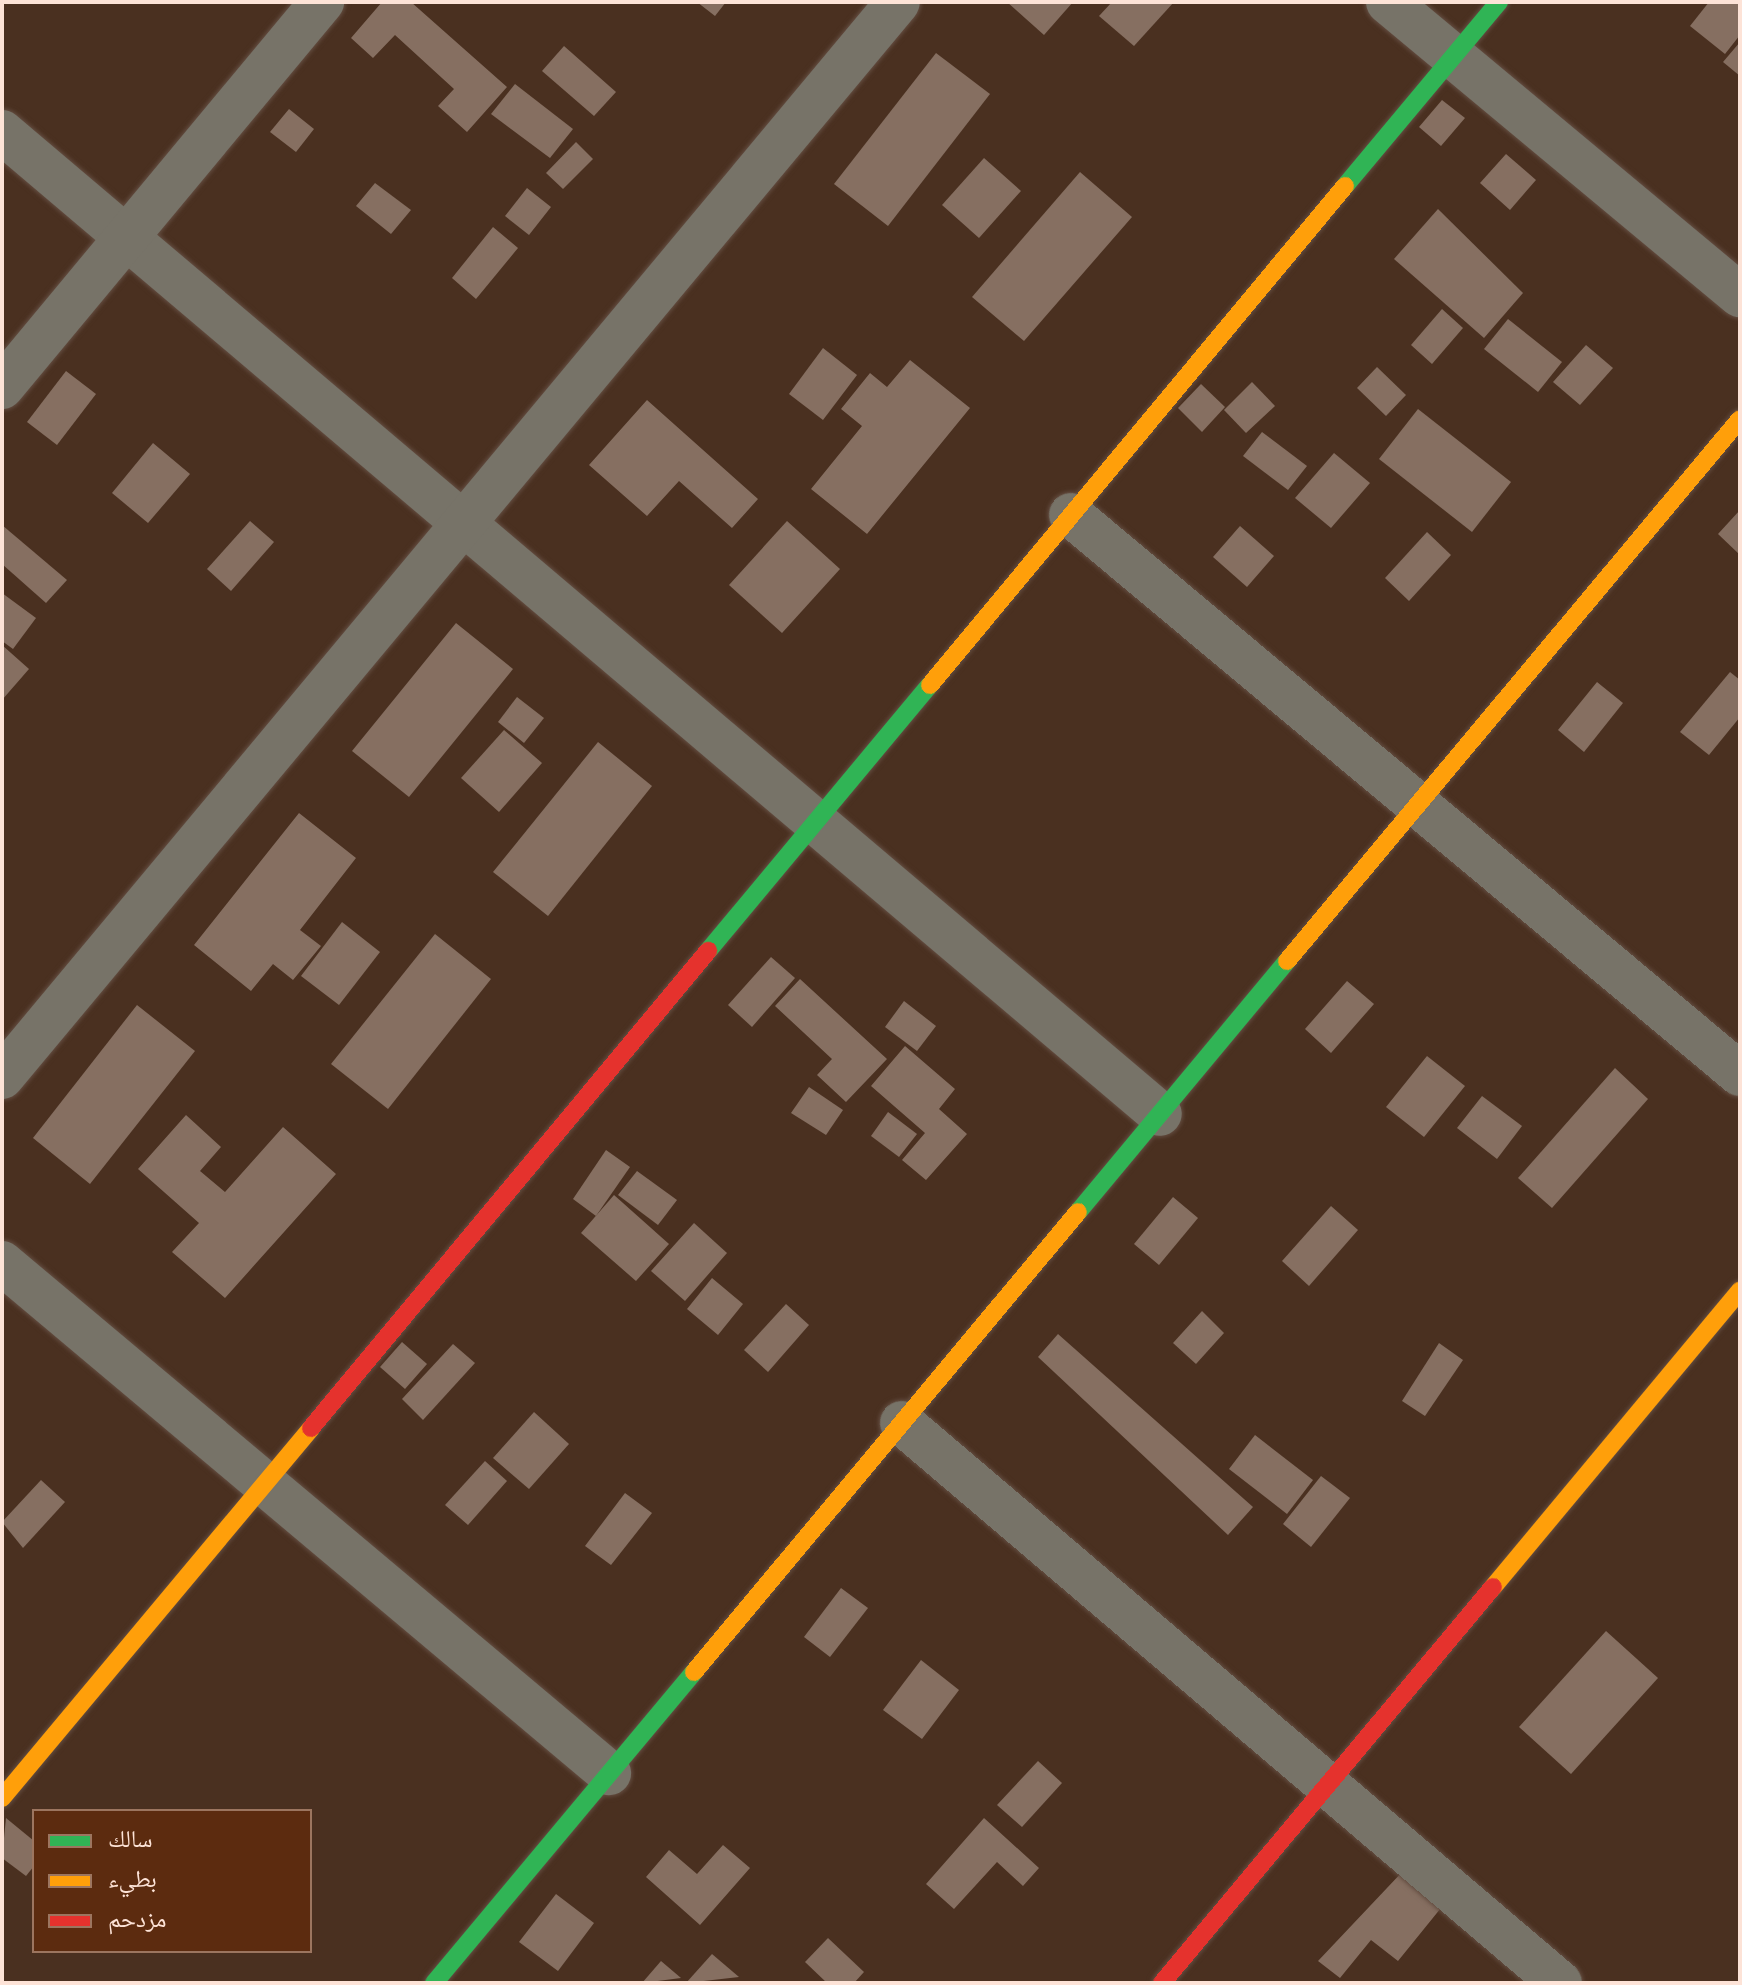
<!DOCTYPE html>
<html>
<head>
<meta charset="utf-8">
<style>
	body { margin:0 }
	#map { position:relative; width:1742px; height:1985px; overflow:hidden; background:#4a3020; font-family:"Roboto Serif","Noto Naskh Arabic",serif }
	div>[style] { position:absolute }
	[style*='--x'] { left:calc(var(--x)*1px); top:calc(var(--y)*1px); width:calc(var(--w)*1px); rotate:calc(var(--a)*1deg) }
	.building>* { inset:0; background:#866f61 }
	.roads { filter:drop-shadow(0 0 2px #634d41) drop-shadow(0 0 2px #634d41) }
	.street>* { height:44px; margin:-22px; padding:0 22px; transform-origin:22px; border-radius:22px; background:#777368 }
	.fast>* { height:18px; margin:-9px; padding:0 9px; transform-origin:9px; border-radius:9px; background:#30b455 }
	.slow>* { height:18px; margin:-9px; padding:0 9px; transform-origin:9px; border-radius:9px; background:#ff9f0a }
	.jam>* { height:18px; margin:-9px; padding:0 9px; transform-origin:9px; border-radius:9px; background:#e5322d }
	span { translate:-50% -50%; white-space:nowrap; text-align:center; line-height:1.15; -webkit-text-stroke:8px #5c2b0f; paint-order:stroke }
	.frame { position:absolute; inset:0; border:4px solid #fde3d7; pointer-events:none }
	.legend { position:absolute; left:32px; top:1809px; width:280px; height:144px; box-sizing:border-box; background:#5c2b0f; border:2px solid #9c755f; margin:0; padding:10px 14px; list-style:none; font-size:24px; color:#fde3d7 }
	.legend li { display:flex; align-items:center; gap:16px; height:40px }
	.legend b { width:40px; border:2px solid #9c755f }
</style>
</head>
<body>
<div id="map">
	<div class="building">
		<i style="clip-path:polygon(382px 2px,411px 2px,507px 87px,467px 132px,438px 106px,454px 89px,395px 35px,373px 58px,351px 38px)"></i>
		<i style="clip-path:polygon(697px 2px,726px 2px,715px 16px)"></i>
		<i style="clip-path:polygon(1007px 2px,1073px 2px,1044px 35px)"></i>
		<i style="clip-path:polygon(1112px 2px,1174px 2px,1134px 46px,1099px 16px)"></i>
		<i style="clip-path:polygon(1709px 2px,1740px 2px,1740px 35px,1725px 54px,1690px 26px)"></i>
		<i style="clip-path:polygon(1740px 42px,1740px 76px,1723px 62px)"></i>
		<i style="clip-path:polygon(564px 46px,616px 92px,594px 116px,542px 71px)"></i>
		<i style="clip-path:polygon(936px 53px,990px 94px,888px 226px,834px 184px)"></i>
		<i style="clip-path:polygon(515px 84px,573px 129px,550px 158px,491px 114px)"></i>
		<i style="clip-path:polygon(1442px 100px,1465px 118px,1441px 146px,1419px 127px)"></i>
		<i style="clip-path:polygon(289px 109px,314px 129px,296px 152px,270px 132px)"></i>
		<i style="clip-path:polygon(576px 142px,593px 159px,563px 189px,546px 173px)"></i>
		<i style="clip-path:polygon(1506px 154px,1536px 180px,1510px 210px,1480px 183px)"></i>
		<i style="clip-path:polygon(984px 158px,1021px 191px,979px 238px,942px 205px)"></i>
		<i style="clip-path:polygon(1080px 172px,1132px 217px,1024px 341px,972px 297px)"></i>
		<i style="clip-path:polygon(375px 183px,411px 210px,391px 234px,356px 206px)"></i>
		<i style="clip-path:polygon(527px 188px,551px 207px,529px 235px,505px 216px)"></i>
		<i style="clip-path:polygon(1438px 209px,1523px 293px,1484px 338px,1394px 259px)"></i>
		<i style="clip-path:polygon(493px 227px,518px 248px,476px 299px,452px 278px)"></i>
		<i style="clip-path:polygon(1442px 309px,1463px 328px,1432px 364px,1411px 345px)"></i>
		<i style="clip-path:polygon(1508px 319px,1562px 362px,1538px 392px,1484px 349px)"></i>
		<i style="clip-path:polygon(1586px 345px,1613px 368px,1580px 405px,1553px 382px)"></i>
		<i style="clip-path:polygon(823px 348px,857px 375px,823px 420px,789px 394px)"></i>
		<i style="clip-path:polygon(910px 360px,970px 408px,867px 534px,811px 489px,862px 426px,841px 409px,870px 373px,887px 387px)"></i>
		<i style="clip-path:polygon(1377px 367px,1406px 395px,1386px 416px,1357px 388px)"></i>
		<i style="clip-path:polygon(66px 371px,96px 394px,57px 445px,27px 422px)"></i>
		<i style="clip-path:polygon(1252px 382px,1275px 406px,1246px 433px,1224px 410px)"></i>
		<i style="clip-path:polygon(1201px 384px,1225px 407px,1202px 432px,1178px 408px)"></i>
		<i style="clip-path:polygon(647px 400px,758px 499px,732px 528px,679px 481px,647px 516px,589px 465px)"></i>
		<i style="clip-path:polygon(1418px 409px,1511px 482px,1472px 532px,1379px 459px)"></i>
		<i style="clip-path:polygon(1262px 432px,1307px 466px,1288px 490px,1243px 456px)"></i>
		<i style="clip-path:polygon(153px 443px,190px 474px,148px 523px,112px 493px)"></i>
		<i style="clip-path:polygon(1334px 453px,1370px 483px,1331px 528px,1295px 498px)"></i>
		<i style="clip-path:polygon(1740px 510px,1740px 555px,1718px 534px)"></i>
		<i style="clip-path:polygon(250px 521px,274px 542px,231px 591px,207px 569px)"></i>
		<i style="clip-path:polygon(787px 521px,840px 569px,782px 633px,729px 585px)"></i>
		<i style="clip-path:polygon(2px 525px,67px 580px,46px 603px,2px 564px)"></i>
		<i style="clip-path:polygon(1240px 526px,1274px 556px,1247px 587px,1213px 557px)"></i>
		<i style="clip-path:polygon(1427px 532px,1451px 555px,1409px 601px,1385px 578px)"></i>
		<i style="clip-path:polygon(2px 593px,36px 618px,13px 649px,2px 641px)"></i>
		<i style="clip-path:polygon(456px 623px,513px 669px,409px 797px,352px 751px)"></i>
		<i style="clip-path:polygon(2px 645px,29px 669px,2px 700px)"></i>
		<i style="clip-path:polygon(1730px 672px,1740px 680px,1740px 717px,1709px 755px,1680px 732px)"></i>
		<i style="clip-path:polygon(1597px 682px,1623px 703px,1584px 752px,1558px 730px)"></i>
		<i style="clip-path:polygon(517px 697px,544px 718px,524px 743px,498px 722px)"></i>
		<i style="clip-path:polygon(504px 730px,542px 763px,499px 812px,461px 778px)"></i>
		<i style="clip-path:polygon(598px 742px,652px 786px,548px 916px,493px 872px)"></i>
		<i style="clip-path:polygon(299px 813px,356px 858px,300px 930px,321px 946px,293px 980px,273px 964px,251px 991px,194px 945px)"></i>
		<i style="clip-path:polygon(342px 922px,380px 952px,339px 1005px,301px 976px)"></i>
		<i style="clip-path:polygon(435px 934px,491px 979px,388px 1109px,331px 1064px)"></i>
		<i style="clip-path:polygon(771px 957px,795px 978px,752px 1027px,728px 1005px)"></i>
		<i style="clip-path:polygon(800px 979px,887px 1059px,846px 1102px,817px 1075px,832px 1059px,775px 1006px)"></i>
		<i style="clip-path:polygon(1347px 981px,1374px 1004px,1331px 1053px,1305px 1029px)"></i>
		<i style="clip-path:polygon(904px 1001px,936px 1026px,917px 1051px,885px 1027px)"></i>
		<i style="clip-path:polygon(137px 1005px,195px 1051px,90px 1184px,33px 1138px)"></i>
		<i style="clip-path:polygon(905px 1046px,955px 1089px,939px 1109px,967px 1134px,926px 1180px,902px 1160px,925px 1133px,871px 1086px)"></i>
		<i style="clip-path:polygon(1427px 1056px,1465px 1086px,1424px 1137px,1386px 1107px)"></i>
		<i style="clip-path:polygon(1615px 1068px,1648px 1099px,1552px 1208px,1518px 1178px)"></i>
		<i style="clip-path:polygon(809px 1087px,843px 1110px,826px 1135px,791px 1113px)"></i>
		<i style="clip-path:polygon(1482px 1096px,1522px 1126px,1497px 1159px,1457px 1128px)"></i>
		<i style="clip-path:polygon(888px 1112px,917px 1134px,899px 1157px,871px 1136px)"></i>
		<i style="clip-path:polygon(186px 1115px,221px 1147px,200px 1171px,225px 1192px,283px 1127px,336px 1174px,225px 1298px,172px 1252px,199px 1223px,138px 1169px)"></i>
		<i style="clip-path:polygon(606px 1150px,630px 1167px,596px 1216px,573px 1199px)"></i>
		<i style="clip-path:polygon(637px 1171px,677px 1200px,658px 1225px,618px 1195px)"></i>
		<i style="clip-path:polygon(614px 1195px,669px 1244px,636px 1281px,581px 1233px)"></i>
		<i style="clip-path:polygon(1173px 1197px,1198px 1218px,1159px 1265px,1134px 1244px)"></i>
		<i style="clip-path:polygon(1331px 1206px,1358px 1230px,1309px 1286px,1282px 1261px)"></i>
		<i style="clip-path:polygon(694px 1223px,727px 1253px,685px 1301px,651px 1271px)"></i>
		<i style="clip-path:polygon(712px 1278px,743px 1304px,718px 1335px,687px 1309px)"></i>
		<i style="clip-path:polygon(786px 1304px,809px 1325px,768px 1372px,744px 1350px)"></i>
		<i style="clip-path:polygon(1202px 1311px,1224px 1333px,1196px 1364px,1173px 1343px)"></i>
		<i style="clip-path:polygon(1058px 1334px,1253px 1507px,1228px 1535px,1038px 1357px)"></i>
		<i style="clip-path:polygon(402px 1342px,427px 1364px,405px 1389px,380px 1367px)"></i>
		<i style="clip-path:polygon(1439px 1343px,1463px 1360px,1425px 1416px,1402px 1401px)"></i>
		<i style="clip-path:polygon(453px 1344px,475px 1363px,423px 1420px,402px 1399px)"></i>
		<i style="clip-path:polygon(534px 1412px,569px 1444px,529px 1489px,493px 1458px)"></i>
		<i style="clip-path:polygon(1255px 1435px,1313px 1480px,1287px 1514px,1229px 1469px)"></i>
		<i style="clip-path:polygon(485px 1461px,507px 1481px,468px 1525px,445px 1505px)"></i>
		<i style="clip-path:polygon(1321px 1476px,1350px 1498px,1311px 1547px,1283px 1524px)"></i>
		<i style="clip-path:polygon(41px 1480px,65px 1502px,23px 1548px,2px 1522px)"></i>
		<i style="clip-path:polygon(625px 1493px,652px 1513px,611px 1565px,585px 1546px)"></i>
		<i style="clip-path:polygon(841px 1588px,868px 1608px,830px 1657px,804px 1637px)"></i>
		<i style="clip-path:polygon(1606px 1631px,1658px 1678px,1571px 1774px,1519px 1727px)"></i>
		<i style="clip-path:polygon(921px 1660px,959px 1690px,922px 1739px,883px 1710px)"></i>
		<i style="clip-path:polygon(1038px 1761px,1062px 1783px,1022px 1827px,997px 1805px)"></i>
		<i style="clip-path:polygon(6px 1818px,34px 1841px,34px 1866px,26px 1876px,2px 1858px)"></i>
		<i style="clip-path:polygon(984px 1818px,1039px 1868px,1023px 1886px,997px 1862px,954px 1909px,926px 1884px)"></i>
		<i style="clip-path:polygon(723px 1845px,750px 1868px,700px 1925px,646px 1877px,669px 1850px,697px 1874px)"></i>
		<i style="clip-path:polygon(1404px 1870px,1445px 1903px,1398px 1961px,1371px 1940px,1340px 1978px,1318px 1961px)"></i>
		<i style="clip-path:polygon(556px 1894px,594px 1923px,558px 1971px,519px 1942px)"></i>
		<i style="clip-path:polygon(828px 1938px,864px 1972px,854px 1983px,827px 1983px,805px 1962px)"></i>
		<i style="clip-path:polygon(712px 1954px,739px 1977px,686px 1983px)"></i>
		<i style="clip-path:polygon(661px 1961px,681px 1978px,642px 1983px)"></i>
	</div>
	<div class="roads">
		<div class="street">
			<i style="--x:1388;--y:2;--w:458;--a:39.8"></i>
			<i style="--x:2;--y:132;--w:1518;--a:40.3"></i>
			<i style="--x:2;--y:387;--w:501;--a:-50.27"></i>
			<i style="--x:1071;--y:515;--w:872;--a:39.88"></i>
			<i style="--x:2;--y:1077;--w:1399;--a:-50.19"></i>
			<i style="--x:2;--y:1263;--w:793;--a:40.04"></i>
			<i style="--x:902;--y:1423;--w:864;--a:40.4"></i>
		</div>
		<div class="fast">
			<i style="--x:1345;--y:186;--w:240;--a:-50.1"></i>
			<i style="--x:708;--y:951;--w:346;--a:-50.2"></i>
			<i style="--x:1078;--y:1212;--w:327;--a:-50.2"></i>
			<i style="--x:434;--y:1983;--w:405;--a:-50.1"></i>
		</div>
		<div class="slow">
			<i style="--x:930;--y:685;--w:649;--a:-50.25"></i>
			<i style="--x:1287;--y:961;--w:706;--a:-50.11"></i>
			<i style="--x:1493;--y:1587;--w:386;--a:-50.2"></i>
			<i style="--x:694;--y:1672;--w:599;--a:-50.15"></i>
			<i style="--x:2;--y:1798;--w:482;--a:-50.1"></i>
		</div>
		<div class="jam">
			<i style="--x:311;--y:1428;--w:621;--a:-50.23"></i>
			<i style="--x:1162;--y:1983;--w:516;--a:-50.11"></i>
		</div>
	</div>
	<div class="frame"></div>
	<ul class="legend">
	<li><b style="height:10px;background:#30b455"></b>سالك</li>
	<li><b style="height:10px;background:#ff9f0a"></b>بطيء</li>
	<li><b style="height:10px;background:#e5322d"></b>مزدحم</li>
	</ul>
</div>
</body>
</html>
